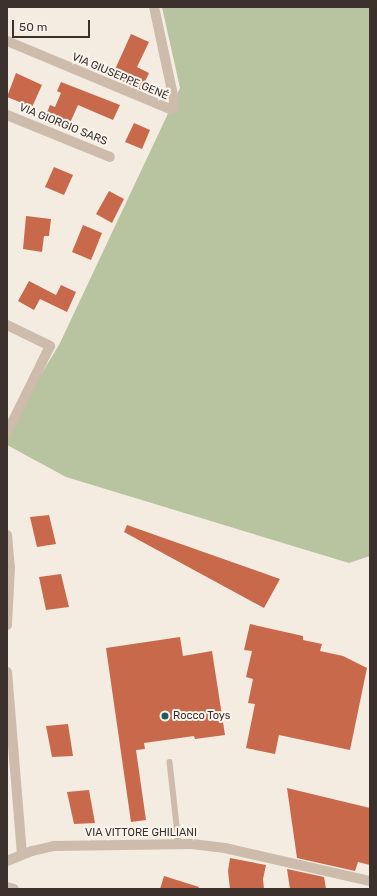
<!DOCTYPE html>
<html>
<head>
<meta charset="utf-8">
<style>
	body { margin:0 }
	#map { position:relative; width:377px; height:896px; overflow:hidden; background:#f4ebe1; font-family:Rubik,sans-serif }
	div>[style] { position:absolute }
	[style*='--x'] { left:calc(var(--x)*1px); top:calc(var(--y)*1px); width:calc(var(--w)*1px); rotate:calc(var(--a)*1deg) }
	.green>* { inset:0; background:#b8c4a0 }
	.building>* { inset:0; background:#c8694b }
	.service>* { height:5.5px; margin:-2.75px; padding:0 2.75px; transform-origin:2.75px; border-radius:2.75px; background:#cdbbac }
	.minor>* { height:10px; margin:-5px; padding:0 5px; transform-origin:5px; border-radius:5px; background:#cdbbac }
	.dots>* { width:11px; height:11px; translate:-50% -50%; box-sizing:border-box; border:2px solid #fbf5ee; border-radius:50% }
	span { translate:-50% -50%; white-space:nowrap; text-align:center; line-height:1.15; -webkit-text-stroke:4px #fbf5ee; paint-order:stroke }
	.street-label { font-size:11px; color:#3b302b }
	.poi-label { font-size:11px; color:#3b302b }
	.left { translate:0 -50%; text-align:left }
	.frame { position:absolute; inset:0; border:8px solid #3b302b; pointer-events:none }
	.scale { position:absolute; left:12px; top:20px; width:78px; height:18px; box-sizing:border-box; border:2px solid #3b302b; border-top:0; padding-left:5px; font-size:12px; line-height:14px; white-space:nowrap; color:#3b302b; -webkit-text-stroke:3px #fbf5ee; paint-order:stroke }
</style>
</head>
<body>
<div id="map">
	<div class="green">
		<i style="clip-path:polygon(162px 7px,370px 7px,370px 556px,349px 563px,66px 477px,7px 445px,7px 432px,60px 343px,180px 88px)"></i>
	</div>
	<div class="building">
		<i style="clip-path:polygon(131px 34px,149px 42px,137px 67px,149px 73px,141px 90px,112px 76px)"></i>
		<i style="clip-path:polygon(16px 73px,42px 85px,32px 107px,7px 97px)"></i>
		<i style="clip-path:polygon(61px 82px,120px 105px,113px 120px,78px 105px,69px 125px,46px 115px,50px 105px,55px 107px,61px 93px,57px 91px)"></i>
		<i style="clip-path:polygon(134px 123px,150px 130px,142px 149px,125px 142px)"></i>
		<i style="clip-path:polygon(54px 167px,73px 175px,64px 195px,45px 187px)"></i>
		<i style="clip-path:polygon(109px 191px,124px 199px,112px 223px,96px 214px)"></i>
		<i style="clip-path:polygon(26px 216px,51px 219px,49px 236px,44px 236px,42px 252px,23px 249px)"></i>
		<i style="clip-path:polygon(83px 225px,102px 233px,91px 260px,72px 252px)"></i>
		<i style="clip-path:polygon(29px 281px,56px 295px,61px 285px,76px 292px,67px 312px,40px 299px,34px 310px,18px 301px)"></i>
		<i style="clip-path:polygon(49px 515px,56px 544px,37px 547px,30px 517px)"></i>
		<i style="clip-path:polygon(127px 525px,280px 579px,264px 608px,124px 532px)"></i>
		<i style="clip-path:polygon(61px 574px,69px 607px,46px 610px,39px 577px)"></i>
		<i style="clip-path:polygon(250px 624px,303px 636px,303px 640px,322px 644px,320px 651px,343px 656px,367px 668px,350px 750px,279px 735px,275px 754px,246px 748px,255px 704px,248px 703px,253px 679px,246px 677px,252px 651px,244px 650px)"></i>
		<i style="clip-path:polygon(180px 637px,183px 656px,212px 651px,225px 735px,195px 739px,194px 736px,144px 743px,145px 749px,136px 750px,146px 820px,131px 822px,106px 648px)"></i>
		<i style="clip-path:polygon(68px 724px,73px 756px,52px 757px,46px 726px)"></i>
		<i style="clip-path:polygon(287px 788px,370px 808px,370px 865px,358px 862px,355px 871px,297px 858px)"></i>
		<i style="clip-path:polygon(89px 790px,95px 823px,74px 824px,67px 792px)"></i>
		<i style="clip-path:polygon(230px 858px,266px 865px,263px 879px,264px 889px,230px 889px,228px 871px)"></i>
		<i style="clip-path:polygon(287px 869px,324px 877px,326px 889px,290px 889px)"></i>
		<i style="clip-path:polygon(164px 876px,199px 887px,198px 889px,160px 889px)"></i>
	</div>
	<div class="service">
		<i style="--x:170;--y:762;--w:81;--a:83.7"></i>
	</div>
	<div class="minor">
		<i style="--x:7;--y:41;--w:177;--a:22.6"></i>
		<i style="--x:170;--y:109;--w:4;--a:-27"></i>
		<i style="--x:174;--y:107;--w:7;--a:-90"></i>
		<i style="--x:174;--y:100;--w:95;--a:-102.1"></i>
		<i style="--x:7;--y:115;--w:111;--a:22.2"></i>
		<i style="--x:7;--y:325;--w:48;--a:26"></i>
		<i style="--x:50;--y:346;--w:97;--a:116.3"></i>
		<i style="--x:7;--y:535;--w:32;--a:85"></i>
		<i style="--x:10;--y:567;--w:58;--a:93"></i>
		<i style="--x:7;--y:672;--w:183;--a:85.3"></i>
		<i style="--x:7;--y:861;--w:27;--a:-22"></i>
		<i style="--x:32;--y:851;--w:23;--a:-13"></i>
		<i style="--x:54;--y:846;--w:138;--a:-0.8"></i>
		<i style="--x:192;--y:844;--w:33;--a:7"></i>
		<i style="--x:225;--y:848;--w:149;--a:12.8"></i>
		<i style="--x:7;--y:887;--w:7;--a:16"></i>
	</div>
	<div class="dots">
		<i style="left:165px;top:716px;background:#1f5a5e"></i>
	</div>
	<div class="street-label">
		<span style="left:120px;top:77px;rotate:23deg">VIA GIUSEPPE GENÉ</span>
		<span style="left:63px;top:125px;rotate:22deg">VIA GIORGIO SARS</span>
		<span style="left:141px;top:833px">VIA VITTORE GHILIANI</span>
	</div>
	<div class="poi-label">
		<span class="left" style="left:173px;top:716px">Rocco Toys</span>
	</div>
	<div class="frame"></div>
	<div class="scale">50 m</div>
</div>
</body>
</html>
